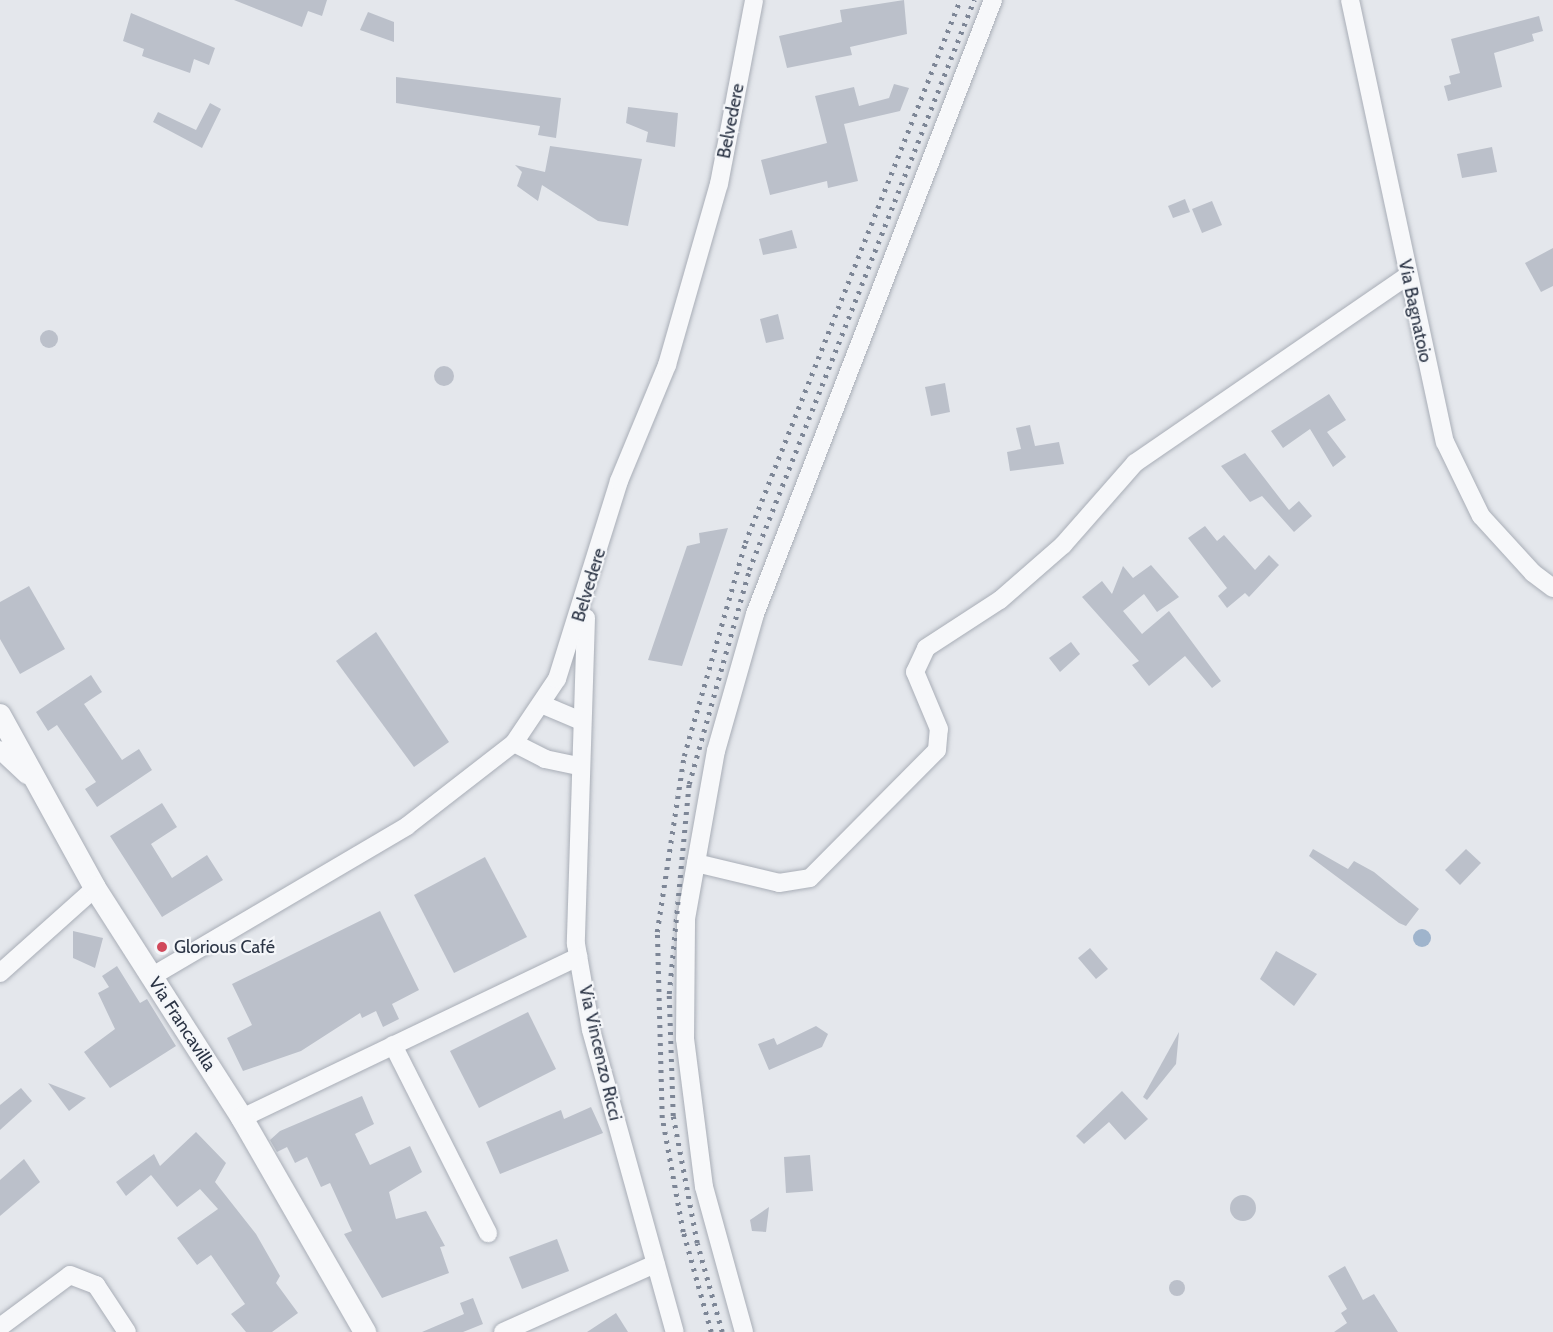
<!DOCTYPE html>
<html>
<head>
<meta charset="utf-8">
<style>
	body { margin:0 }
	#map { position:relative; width:1553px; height:1332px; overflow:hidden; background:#e4e7ec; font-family:Cabin,sans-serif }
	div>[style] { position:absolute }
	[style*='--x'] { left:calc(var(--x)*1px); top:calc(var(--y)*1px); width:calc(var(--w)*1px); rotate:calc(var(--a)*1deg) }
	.water>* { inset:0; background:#9fb4cc }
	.round { border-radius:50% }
	.building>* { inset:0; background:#bbc0ca }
	.roads { filter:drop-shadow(0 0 2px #a9aeb7) drop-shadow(0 0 2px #a9aeb7) }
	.minor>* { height:18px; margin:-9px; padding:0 9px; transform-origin:9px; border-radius:9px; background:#f7f8fa }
	.tertiary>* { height:22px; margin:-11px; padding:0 11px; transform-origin:11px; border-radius:11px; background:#f7f8fa }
	.rail>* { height:4.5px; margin-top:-2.25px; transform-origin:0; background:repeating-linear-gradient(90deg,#7d8696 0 3px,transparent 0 9px) }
	.dots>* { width:16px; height:16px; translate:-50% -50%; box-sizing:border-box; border:3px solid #f4f6f9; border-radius:50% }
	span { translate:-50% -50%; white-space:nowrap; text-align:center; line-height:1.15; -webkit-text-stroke:4.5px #f4f6f9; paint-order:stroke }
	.street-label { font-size:18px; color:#2b3445 }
	.poi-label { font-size:18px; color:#2b3445 }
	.left { translate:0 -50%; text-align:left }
</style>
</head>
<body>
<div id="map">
	<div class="water">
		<i class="round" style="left:1413px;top:929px;width:18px;height:18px"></i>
	</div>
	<div class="building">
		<i style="clip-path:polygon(234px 0,327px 0,322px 16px,308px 11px,302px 27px)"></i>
		<i style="clip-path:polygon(904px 0,907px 34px,850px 47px,852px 55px,787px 68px,779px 36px,842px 22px,840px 10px)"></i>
		<i style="clip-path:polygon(368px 12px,394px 22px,394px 42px,360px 30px)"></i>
		<i style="clip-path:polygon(131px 13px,215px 48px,209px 65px,194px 59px,190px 73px,142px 56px,144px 49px,123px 41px)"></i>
		<i style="clip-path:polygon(1539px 16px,1543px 31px,1532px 34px,1534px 41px,1494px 53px,1502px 87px,1448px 101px,1444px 86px,1451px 84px,1449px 76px,1460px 73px,1451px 39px)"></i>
		<i style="clip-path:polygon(396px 77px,561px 98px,556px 138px,538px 135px,540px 126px,396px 103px)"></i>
		<i style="clip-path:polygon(894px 84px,909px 88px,900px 111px,844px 124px,858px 181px,828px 188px,827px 181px,770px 195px,761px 160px,827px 143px,815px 96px,854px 87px,859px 106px,889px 98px)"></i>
		<i style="clip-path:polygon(210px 103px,221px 109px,202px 148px,153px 122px,158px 112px,196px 130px)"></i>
		<i style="clip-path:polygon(628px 107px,678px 113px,675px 147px,646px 142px,648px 132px,626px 123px)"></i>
		<i style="clip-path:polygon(550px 146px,642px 159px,628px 226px,598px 221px,542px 185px,538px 201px,517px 186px,522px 172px,515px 165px,545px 172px)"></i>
		<i style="clip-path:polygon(1492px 147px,1497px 172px,1462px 178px,1457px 154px)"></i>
		<i style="clip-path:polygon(1185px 199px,1190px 212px,1173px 218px,1168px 206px)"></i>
		<i style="clip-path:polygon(1212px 201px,1222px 225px,1202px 233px,1192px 209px)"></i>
		<i style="clip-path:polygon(792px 230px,797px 248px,763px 255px,759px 239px)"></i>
		<i style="clip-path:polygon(1553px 248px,1553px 286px,1541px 292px,1525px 263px)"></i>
		<i style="clip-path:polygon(778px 314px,784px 339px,766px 343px,760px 319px)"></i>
		<i class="round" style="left:40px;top:330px;width:18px;height:18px"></i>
		<i class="round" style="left:434px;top:366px;width:20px;height:20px"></i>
		<i style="clip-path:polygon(945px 383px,950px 412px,931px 416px,925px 387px)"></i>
		<i style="clip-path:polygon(1329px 394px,1346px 420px,1327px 432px,1346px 457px,1333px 467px,1310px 429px,1283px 448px,1271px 431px)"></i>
		<i style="clip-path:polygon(1030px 425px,1035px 446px,1059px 442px,1064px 464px,1010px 471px,1007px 452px,1021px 449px,1016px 428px)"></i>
		<i style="clip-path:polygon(1245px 453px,1289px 510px,1299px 501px,1312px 516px,1294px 532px,1262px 496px,1250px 502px,1221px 466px)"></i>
		<i style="clip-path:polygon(1205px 526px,1217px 541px,1224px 535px,1255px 570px,1269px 555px,1279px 565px,1249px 597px,1245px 593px,1227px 608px,1218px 596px,1227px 588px,1188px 538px)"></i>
		<i style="clip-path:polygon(728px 528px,682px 666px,648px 660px,687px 546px,700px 543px,699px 533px)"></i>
		<i style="clip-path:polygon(1151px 565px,1179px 597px,1157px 612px,1144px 594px,1123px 611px,1142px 634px,1169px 611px,1221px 681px,1212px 688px,1185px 656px,1149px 686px,1132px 665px,1139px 661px,1082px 597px,1102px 581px,1112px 594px,1123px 566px,1133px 578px)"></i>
		<i style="clip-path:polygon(29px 586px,65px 649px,20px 674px,0 639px,0 602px)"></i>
		<i style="clip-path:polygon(376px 632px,449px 742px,414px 767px,336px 661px)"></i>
		<i style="clip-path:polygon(1071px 642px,1080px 654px,1060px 672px,1049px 658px)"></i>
		<i style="clip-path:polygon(91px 675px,102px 692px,84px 704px,122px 760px,139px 749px,152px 770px,97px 807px,85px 789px,96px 782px,57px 725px,48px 731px,36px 712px)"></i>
		<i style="clip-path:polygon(162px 803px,177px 827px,151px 844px,172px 878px,207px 855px,223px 880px,162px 917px,110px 836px)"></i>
		<i style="clip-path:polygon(1313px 849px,1348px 869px,1354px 861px,1374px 872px,1419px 909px,1406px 926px,1399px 923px,1309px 856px)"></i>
		<i style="clip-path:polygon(1466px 849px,1481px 863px,1460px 885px,1445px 870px)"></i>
		<i style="clip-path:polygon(485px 857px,527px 937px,454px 973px,414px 895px)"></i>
		<i style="clip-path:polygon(380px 911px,419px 990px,392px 1004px,399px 1019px,383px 1027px,376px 1011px,362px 1018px,360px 1013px,301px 1051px,243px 1071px,227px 1038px,252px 1025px,232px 984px)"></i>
		<i style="clip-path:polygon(73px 931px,103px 938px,95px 968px,73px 958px)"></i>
		<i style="clip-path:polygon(1090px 948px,1108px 969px,1096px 979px,1078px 958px)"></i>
		<i style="clip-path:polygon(1276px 951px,1317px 974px,1294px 1006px,1260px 979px)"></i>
		<i style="clip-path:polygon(117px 966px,140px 1003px,147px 999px,176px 1046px,110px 1088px,84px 1052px,115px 1029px,98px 993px,109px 987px,102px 976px)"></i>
		<i style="clip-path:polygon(528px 1012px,556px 1069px,479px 1108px,450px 1051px)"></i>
		<i style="clip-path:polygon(816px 1026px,828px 1034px,822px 1047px,769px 1070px,758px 1044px,774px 1038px,777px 1045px)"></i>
		<i style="clip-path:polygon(1179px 1032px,1176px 1064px,1147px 1100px,1143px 1097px)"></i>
		<i style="clip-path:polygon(48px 1083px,86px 1098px,69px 1111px)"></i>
		<i style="clip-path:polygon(21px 1088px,32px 1101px,0 1130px,0 1105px)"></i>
		<i style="clip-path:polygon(1122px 1091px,1148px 1119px,1125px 1140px,1109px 1122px,1084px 1144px,1076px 1136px)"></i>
		<i style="clip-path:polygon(362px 1096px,374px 1124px,355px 1134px,370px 1165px,410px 1146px,422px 1172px,389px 1192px,396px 1219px,426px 1211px,445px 1246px,440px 1247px,449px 1273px,382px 1298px,344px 1234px,352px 1231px,330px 1183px,321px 1187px,307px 1157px,295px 1163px,287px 1147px,277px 1152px,270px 1140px,280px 1131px)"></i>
		<i style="clip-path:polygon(591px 1107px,603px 1133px,500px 1174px,486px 1142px,561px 1110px,564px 1119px)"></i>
		<i style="clip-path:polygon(196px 1132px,226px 1163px,215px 1182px,256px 1234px,280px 1276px,276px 1283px,298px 1313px,272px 1332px,246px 1332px,231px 1314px,245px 1304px,211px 1255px,197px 1265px,177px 1238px,218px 1209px,200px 1189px,177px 1207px,151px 1175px,126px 1196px,116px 1182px,154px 1154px,160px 1166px)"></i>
		<i style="clip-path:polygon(810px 1155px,813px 1191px,786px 1193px,784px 1157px)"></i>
		<i style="clip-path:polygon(24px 1159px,40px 1182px,0 1216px,0 1180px)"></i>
		<i class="round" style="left:1230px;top:1195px;width:26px;height:26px"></i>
		<i style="clip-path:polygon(769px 1207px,766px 1232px,752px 1231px,750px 1220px)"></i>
		<i style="clip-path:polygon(557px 1239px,569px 1271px,522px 1289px,509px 1257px)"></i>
		<i style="clip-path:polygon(1345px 1266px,1363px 1300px,1374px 1294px,1398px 1332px,1334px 1332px,1347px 1323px,1341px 1313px,1347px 1309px,1328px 1276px)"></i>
		<i class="round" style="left:1169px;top:1280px;width:16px;height:16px"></i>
		<i style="clip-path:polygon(473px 1298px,483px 1324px,463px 1332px,422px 1332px,464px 1314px,460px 1303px)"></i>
		<i style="clip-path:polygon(616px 1313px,628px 1332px,587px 1332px)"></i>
	</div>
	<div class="roads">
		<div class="minor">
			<i style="--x:1350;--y:0;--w:452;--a:77.9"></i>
			<i style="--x:1445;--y:442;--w:82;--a:64.1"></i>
			<i style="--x:1481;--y:516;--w:77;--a:47.6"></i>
			<i style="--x:1533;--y:573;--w:25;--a:37"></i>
			<i style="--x:586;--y:618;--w:326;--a:91.8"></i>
			<i style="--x:576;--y:944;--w:87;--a:80.1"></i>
			<i style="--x:591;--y:1030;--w:313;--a:74.5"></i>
			<i style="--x:541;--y:704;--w:43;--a:23"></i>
			<i style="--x:514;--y:743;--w:35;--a:27"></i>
			<i style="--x:545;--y:759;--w:35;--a:12"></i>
			<i style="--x:0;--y:750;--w:37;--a:43"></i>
			<i style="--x:696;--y:863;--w:85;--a:13.5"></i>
			<i style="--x:779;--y:883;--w:31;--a:-9"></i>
			<i style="--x:810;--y:878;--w:180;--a:-45.2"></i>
			<i style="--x:937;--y:750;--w:21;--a:-85"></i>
			<i style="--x:939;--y:729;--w:62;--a:-112.8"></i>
			<i style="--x:915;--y:672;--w:26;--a:-65"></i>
			<i style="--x:926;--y:648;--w:88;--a:-33"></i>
			<i style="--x:1000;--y:600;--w:84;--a:-41.1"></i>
			<i style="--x:1063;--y:545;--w:109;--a:-48.7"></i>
			<i style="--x:1135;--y:463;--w:329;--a:-34.5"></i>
			<i style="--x:0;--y:973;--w:127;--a:-41.8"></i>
			<i style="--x:151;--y:977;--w:297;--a:-30.5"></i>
			<i style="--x:407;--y:826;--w:135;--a:-37.8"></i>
			<i style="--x:514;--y:743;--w:77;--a:-56.1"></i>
			<i style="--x:557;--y:679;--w:207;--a:-72.6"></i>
			<i style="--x:619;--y:481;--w:126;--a:-67.5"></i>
			<i style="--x:667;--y:365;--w:188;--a:-74"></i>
			<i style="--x:719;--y:184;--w:187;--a:-79.2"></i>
			<i style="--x:393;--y:1045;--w:211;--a:63.2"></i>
			<i style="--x:242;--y:1118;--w:373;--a:-25.6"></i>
			<i style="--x:0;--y:1327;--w:87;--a:-36.6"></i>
			<i style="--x:70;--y:1275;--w:28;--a:21"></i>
			<i style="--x:96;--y:1285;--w:56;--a:56.6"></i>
			<i style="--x:503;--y:1332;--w:167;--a:-24.1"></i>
			<i style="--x:744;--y:1332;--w:150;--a:-105.4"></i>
			<i style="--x:704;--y:1187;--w:149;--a:-97.3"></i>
			<i style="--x:685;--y:1039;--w:120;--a:-89.5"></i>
			<i style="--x:686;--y:919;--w:171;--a:-79.9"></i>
			<i style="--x:716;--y:751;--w:142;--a:-74.1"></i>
			<i style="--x:755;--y:614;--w:659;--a:-68.81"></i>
		</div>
		<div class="tertiary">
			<i style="--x:0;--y:715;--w:197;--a:61.2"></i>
			<i style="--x:95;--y:888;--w:273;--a:57.4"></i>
			<i style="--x:242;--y:1118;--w:247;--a:60.1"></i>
		</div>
	</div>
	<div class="rail">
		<i style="--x:711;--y:1332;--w:104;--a:-105.6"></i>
		<i style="--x:683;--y:1232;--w:116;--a:-100.4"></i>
		<i style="--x:662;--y:1118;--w:186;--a:-91.5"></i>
		<i style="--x:657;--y:932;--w:178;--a:-81.3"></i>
		<i style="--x:684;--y:756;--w:222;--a:-74"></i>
		<i style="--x:745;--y:543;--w:584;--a:-68.4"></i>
		<i style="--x:722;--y:1332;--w:92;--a:-105.7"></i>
		<i style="--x:697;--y:1243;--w:129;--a:-100.7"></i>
		<i style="--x:673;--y:1116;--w:122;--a:-91.9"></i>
		<i style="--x:669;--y:994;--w:211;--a:-84.6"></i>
		<i style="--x:689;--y:784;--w:222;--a:-74.3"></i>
		<i style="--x:749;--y:570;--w:613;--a:-68.46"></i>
	</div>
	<div class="dots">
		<i style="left:162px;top:947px;background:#d1495b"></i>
	</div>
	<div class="street-label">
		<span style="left:731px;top:121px;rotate:-79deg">Belvedere</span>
		<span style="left:1415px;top:311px;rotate:78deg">Via Bagnatoio</span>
		<span style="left:589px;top:585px;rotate:-73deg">Belvedere</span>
		<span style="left:182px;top:1024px;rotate:57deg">Via Francavilla</span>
		<span style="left:600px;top:1053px;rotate:77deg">Via Vincenzo Ricci</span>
	</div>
	<div class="poi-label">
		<span class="left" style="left:174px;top:947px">Glorious Café</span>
	</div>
</div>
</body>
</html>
